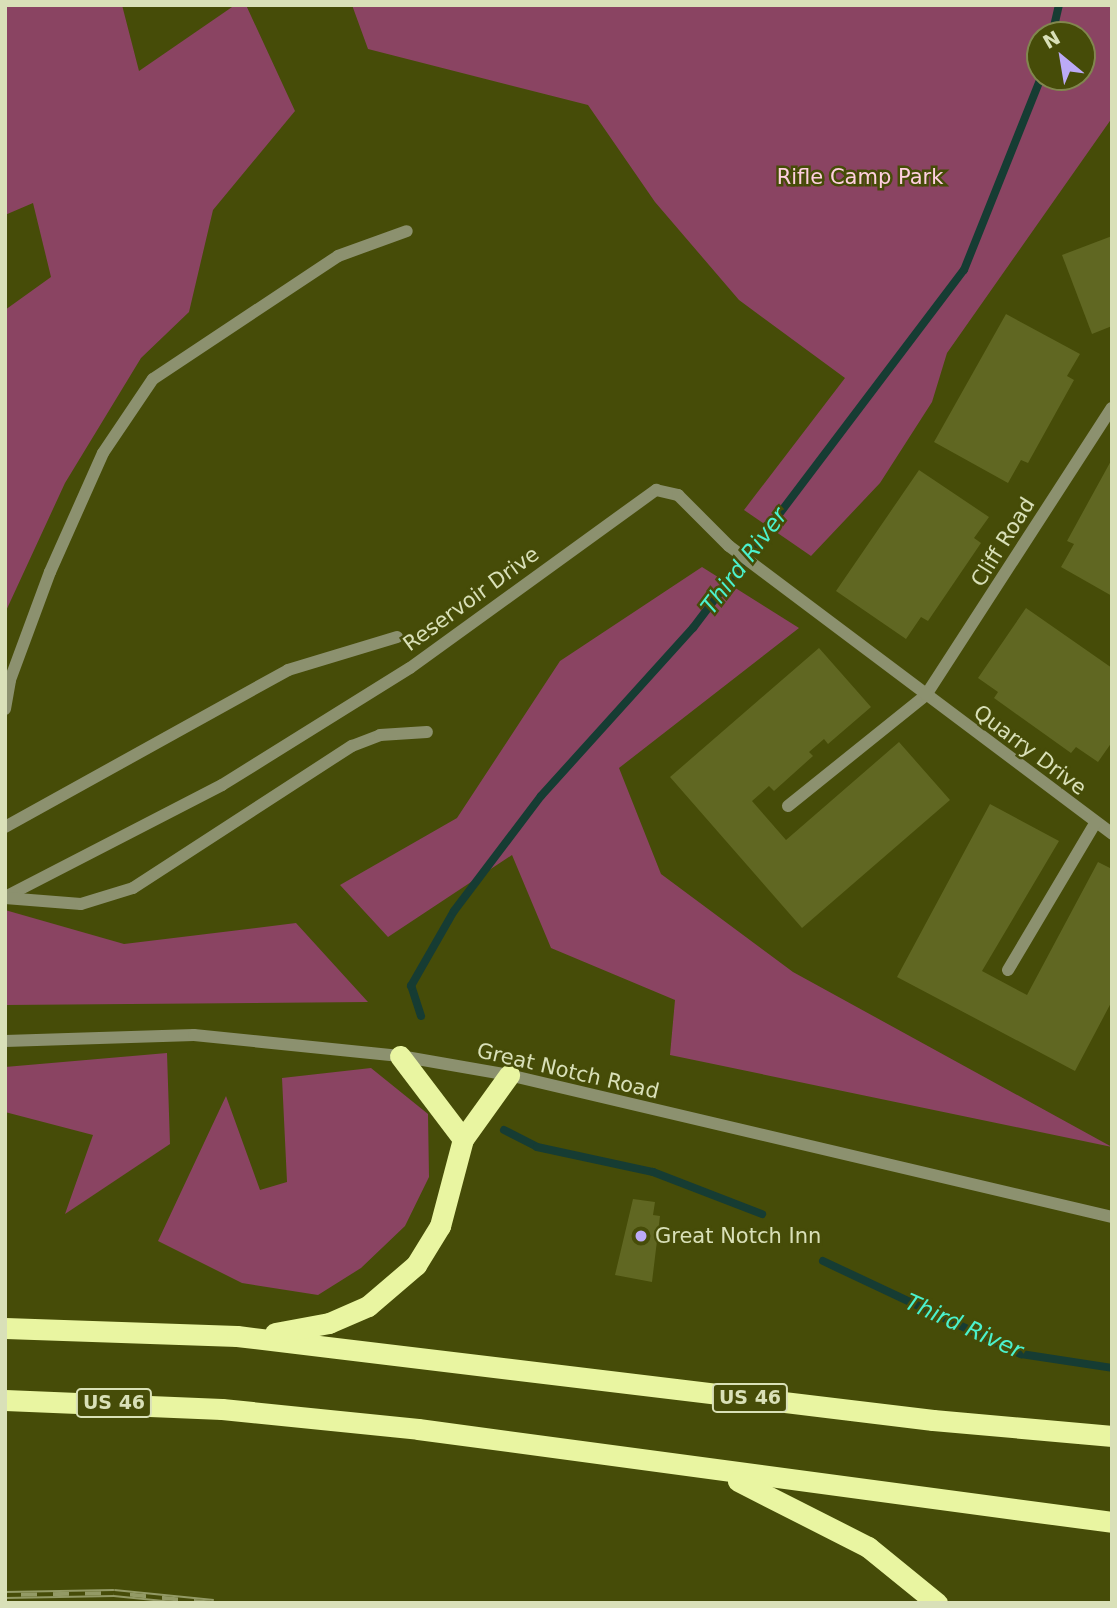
<!DOCTYPE html>
<html>
<head>
<meta charset="utf-8">
<style>
	body { margin:0 }
	#map { position:relative; width:1117px; height:1608px; overflow:hidden; background:#464c08; font-family:"DejaVu Sans",sans-serif }
	div>[style] { position:absolute }
	[style*='--x'] { left:calc(var(--x)*1px); top:calc(var(--y)*1px); width:calc(var(--w)*1px); rotate:calc(var(--a)*1deg) }
	.green>* { inset:0; background:#8a4462 }
	.stream>* { height:8px; margin:-4px; padding:0 4px; transform-origin:4px; border-radius:4px; background:#163c33 }
	.building>* { inset:0; background:#606722 }
	.minor>* { height:12px; margin:-6px; padding:0 6px; transform-origin:6px; border-radius:6px; background:#8c916f }
	.highway>* { height:21px; margin:-10.5px; padding:0 10.5px; transform-origin:10.5px; border-radius:10.5px; background:#e9f5a1 }
	.rail>* { height:8px; margin-top:-4px; transform-origin:0; background:repeating-linear-gradient(90deg,#464c08 0 16px,#939a65 0 32px); box-sizing:border-box; border-block:2px solid #939a65 }
	.dots>* { width:19px; height:19px; translate:-50% -50%; box-sizing:border-box; border:4px solid #464c08; border-radius:50% }
	span { translate:-50% -50%; white-space:nowrap; text-align:center; line-height:1.15; -webkit-text-stroke:5px #464c08; paint-order:stroke }
	.shield-label span { padding:2px 5px; background:#464c08; border:2px solid; border-radius:5px; -webkit-text-stroke-width:0 }
	.shield-label { font-size:19px; color:#d9e0b8; font-weight:700 }
	.park-label { font-size:21px; color:#ffcfe0 }
	.street-label { font-size:21px; color:#d9e0b8 }
	.poi-label { font-size:21px; color:#d9e0b8 }
	.left { translate:0 -50%; text-align:left }
	.water-label { font-size:23px; color:#4bf1cd; font-style:italic }
	.frame { position:absolute; inset:0; border:7px solid #d9e0b8; pointer-events:none }
	.north { position:absolute; left:1026px; top:21px; width:70px; height:70px; box-sizing:border-box; background:#464c08; border:2px solid #81874e; border-radius:50%; rotate:330deg; font-size:19px; font-weight:700; line-height:28px; text-align:center; color:#d9e0b8 }
	.north::after { content:''; display:block; margin:auto; width:24px; height:32px; background:#bcaaf6; clip-path:polygon(50% 0,100% 100%,50% 72%,0 100%) }
</style>
</head>
<body>
<div id="map">
	<div class="green">
		<i style="clip-path:polygon(5px 5px,122px 5px,139px 71px,235px 5px,246px 5px,295px 111px,213px 210px,189px 312px,141px 358px,65px 483px,5px 613px,5px 310px,51px 277px,33px 203px,5px 215px)"></i>
		<i style="clip-path:polygon(evenodd,352px 5px,1112px 5px,1112px 118px,947px 353px,932px 402px,880px 483px,811px 556px,744px 510px,845px 378px,739px 300px,655px 202px,588px 105px,368px 49px,352px 5px,1082px 35px,1082px 77px,1040px 77px,1040px 35px,1082px 35px)"></i>
		<i style="clip-path:polygon(702px 567px,799px 628px,619px 768px,661px 874px,793px 972px,1112px 1147px,670px 1055px,675px 1000px,551px 948px,512px 855px,388px 937px,340px 885px,457px 818px,560px 661px)"></i>
		<i style="clip-path:polygon(5px 910px,124px 944px,296px 923px,368px 1002px,5px 1005px)"></i>
		<i style="clip-path:polygon(167px 1053px,170px 1144px,65px 1214px,93px 1135px,5px 1112px,5px 1067px)"></i>
		<i style="clip-path:polygon(371px 1068px,428px 1114px,429px 1177px,405px 1226px,361px 1268px,318px 1295px,242px 1283px,158px 1241px,226px 1096px,260px 1190px,287px 1182px,282px 1078px)"></i>
	</div>
	<div class="stream">
		<i style="--x:1052;--y:35;--w:31;--a:-77"></i>
		<i style="--x:421;--y:1016;--w:32;--a:-108"></i>
		<i style="--x:411;--y:986;--w:86;--a:-60.2"></i>
		<i style="--x:454;--y:911;--w:144;--a:-52.9"></i>
		<i style="--x:541;--y:796;--w:227;--a:-47.9"></i>
		<i style="--x:693;--y:628;--w:449;--a:-52.9"></i>
		<i style="--x:964;--y:270;--w:208;--a:-68.2"></i>
		<i style="--x:504;--y:1130;--w:37;--a:27"></i>
		<i style="--x:537;--y:1147;--w:119;--a:12.2"></i>
		<i style="--x:653;--y:1172;--w:117;--a:21.1"></i>
		<i style="--x:823;--y:1261;--w:219;--a:25.2"></i>
		<i style="--x:1021;--y:1354;--w:92;--a:8.7"></i>
	</div>
	<div class="building">
		<i style="clip-path:polygon(1112px 236px,1112px 326px,1092px 334px,1062px 255px)"></i>
		<i style="clip-path:polygon(1006px 314px,1080px 354px,1067px 376px,1074px 380px,1028px 463px,1021px 460px,1008px 483px,934px 442px)"></i>
		<i style="clip-path:polygon(1112px 459px,1112px 596px,1061px 567px,1074px 544px,1067px 541px)"></i>
		<i style="clip-path:polygon(919px 470px,989px 517px,974px 538px,981px 543px,928px 621px,921px 617px,906px 639px,836px 591px)"></i>
		<i style="clip-path:polygon(1026px 608px,1112px 668px,1112px 742px,1098px 762px,1076px 747px,1071px 753px,994px 698px,998px 692px,978px 678px)"></i>
		<i style="clip-path:polygon(819px 648px,871px 707px,828px 744px,824px 739px,809px 752px,813px 756px,774px 791px,769px 786px,752px 801px,786px 840px,899px 742px,950px 800px,802px 928px,670px 777px)"></i>
		<i style="clip-path:polygon(990px 804px,1059px 841px,982px 971px,1027px 995px,1098px 862px,1112px 869px,1112px 1001px,1075px 1071px,897px 977px)"></i>
		<i style="clip-path:polygon(633px 1199px,655px 1202px,653px 1215px,660px 1216px,652px 1282px,615px 1275px)"></i>
	</div>
	<div class="minor">
		<i style="--x:5;--y:709;--w:29;--a:-80"></i>
		<i style="--x:10;--y:680;--w:115;--a:-69.7"></i>
		<i style="--x:50;--y:572;--w:130;--a:-66"></i>
		<i style="--x:103;--y:453;--w:89;--a:-56"></i>
		<i style="--x:153;--y:379;--w:222;--a:-33.6"></i>
		<i style="--x:338;--y:256;--w:73;--a:-19.9"></i>
		<i style="--x:788;--y:806;--w:177;--a:-38.8"></i>
		<i style="--x:926;--y:695;--w:342;--a:-57.1"></i>
		<i style="--x:5;--y:827;--w:324;--a:-29"></i>
		<i style="--x:288;--y:670;--w:114;--a:-16.8"></i>
		<i style="--x:5;--y:897;--w:244;--a:-27.3"></i>
		<i style="--x:222;--y:785;--w:221;--a:-31.9"></i>
		<i style="--x:410;--y:668;--w:304;--a:-35.9"></i>
		<i style="--x:656;--y:490;--w:23;--a:13"></i>
		<i style="--x:678;--y:495;--w:72;--a:45"></i>
		<i style="--x:729;--y:546;--w:479;--a:36.9"></i>
		<i style="--x:5;--y:898;--w:76;--a:4.5"></i>
		<i style="--x:81;--y:904;--w:54;--a:-17.1"></i>
		<i style="--x:133;--y:888;--w:261;--a:-33"></i>
		<i style="--x:352;--y:746;--w:30;--a:-21"></i>
		<i style="--x:380;--y:735;--w:47;--a:-3.7"></i>
		<i style="--x:1008;--y:970;--w:172;--a:-59.3"></i>
		<i style="--x:5;--y:1041;--w:189;--a:-1.8"></i>
		<i style="--x:194;--y:1035;--w:207;--a:5.8"></i>
		<i style="--x:400;--y:1056;--w:111;--a:9.9"></i>
		<i style="--x:509;--y:1075;--w:619;--a:13.25"></i>
	</div>
	<div class="highway">
		<i style="--x:400;--y:1056;--w:104;--a:52.8"></i>
		<i style="--x:5;--y:1328;--w:232;--a:2"></i>
		<i style="--x:237;--y:1336;--w:701;--a:6.88"></i>
		<i style="--x:933;--y:1420;--w:180;--a:5.1"></i>
		<i style="--x:275;--y:1333;--w:55;--a:-10.5"></i>
		<i style="--x:329;--y:1323;--w:43;--a:-23.6"></i>
		<i style="--x:368;--y:1306;--w:63;--a:-40.5"></i>
		<i style="--x:416;--y:1265;--w:46;--a:-58.4"></i>
		<i style="--x:440;--y:1226;--w:90;--a:-75.2"></i>
		<i style="--x:463;--y:1139;--w:79;--a:-54.3"></i>
		<i style="--x:5;--y:1400;--w:217;--a:2.4"></i>
		<i style="--x:222;--y:1409;--w:197;--a:5.8"></i>
		<i style="--x:418;--y:1429;--w:700;--a:7.63"></i>
		<i style="--x:738;--y:1481;--w:146;--a:26.9"></i>
		<i style="--x:868;--y:1547;--w:89;--a:39.1"></i>
	</div>
	<div class="rail">
		<i style="--x:5;--y:1595;--w:109;--a:-1.1"></i>
		<i style="--x:114;--y:1593;--w:100;--a:5.7"></i>
	</div>
	<div class="dots">
		<i style="left:641px;top:1236px;background:#bcaaf6"></i>
	</div>
	<div class="shield-label">
		<span style="left:750px;top:1398px">US 46</span>
		<span style="left:114px;top:1403px">US 46</span>
	</div>
	<div class="park-label">
		<span style="left:860px;top:177px">Rifle Camp Park</span>
	</div>
	<div class="street-label">
		<span style="left:1003px;top:542px;rotate:-58deg">Cliff Road</span>
		<span style="left:471px;top:599px;rotate:-36deg">Reservoir Drive</span>
		<span style="left:1030px;top:750px;rotate:37deg">Quarry Drive</span>
		<span style="left:568px;top:1071px;rotate:13deg">Great Notch Road</span>
	</div>
	<div class="poi-label">
		<span class="left" style="left:655px;top:1236px">Great Notch Inn</span>
	</div>
	<div class="water-label">
		<span style="left:744px;top:561px;rotate:-53deg">Third River</span>
		<span style="left:964px;top:1326px;rotate:24deg">Third River</span>
	</div>
	<div class="frame"></div>
	<div class="north">N</div>
</div>
</body>
</html>
